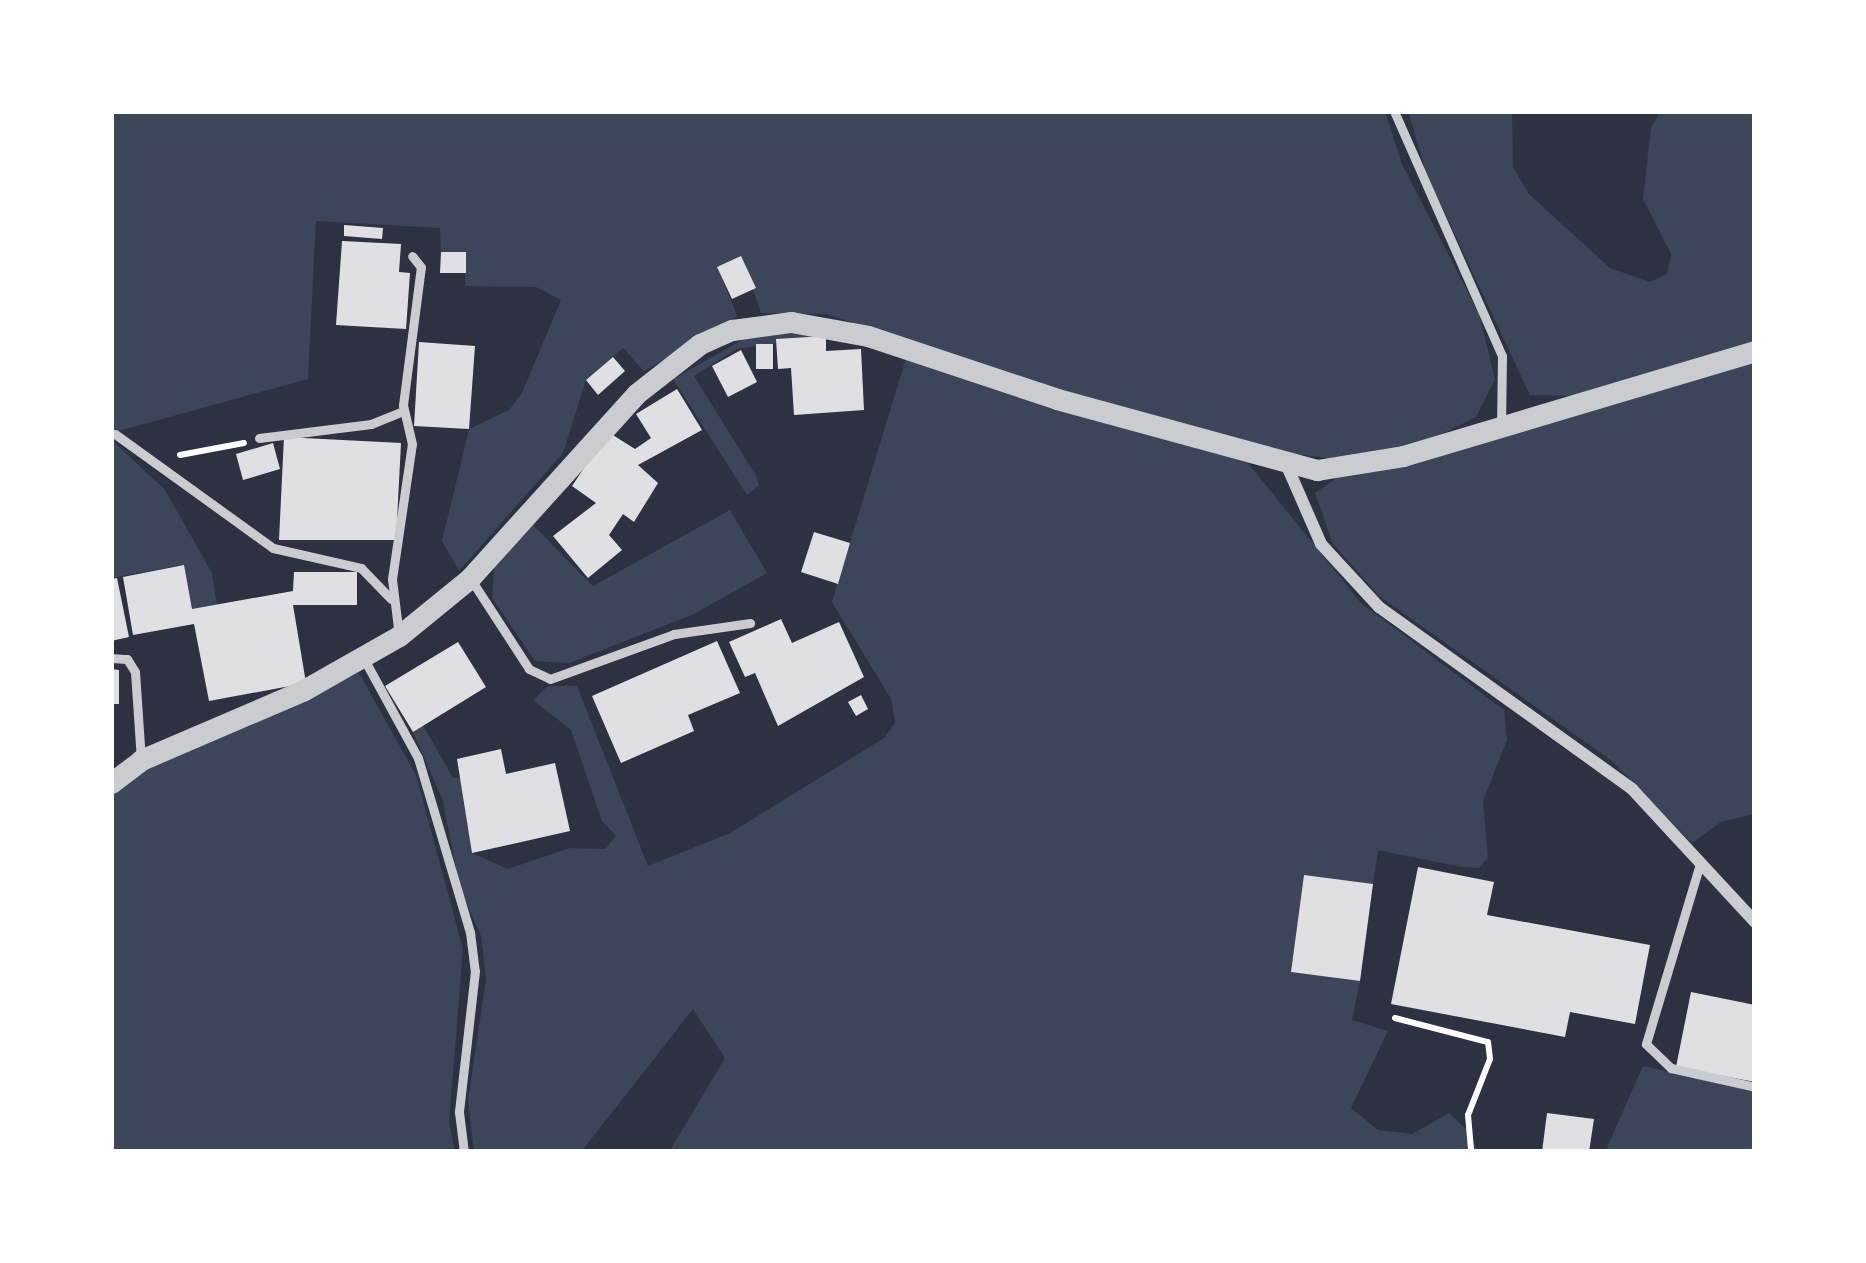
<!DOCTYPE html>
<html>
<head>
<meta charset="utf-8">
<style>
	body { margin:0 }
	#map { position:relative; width:1866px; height:1263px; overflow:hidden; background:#2d3142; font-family:"Public Sans",sans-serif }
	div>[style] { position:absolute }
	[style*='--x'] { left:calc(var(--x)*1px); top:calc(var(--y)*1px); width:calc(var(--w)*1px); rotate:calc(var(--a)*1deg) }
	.green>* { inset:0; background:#3c4559 }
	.building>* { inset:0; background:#e0e0e3 }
	.path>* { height:6px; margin:-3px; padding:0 3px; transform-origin:3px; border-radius:3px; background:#fff }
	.service>* { height:9px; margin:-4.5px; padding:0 4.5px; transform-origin:4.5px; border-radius:4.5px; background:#caccd0 }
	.minor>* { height:12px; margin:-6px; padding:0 6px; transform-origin:6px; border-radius:6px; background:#caccd0 }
	.tertiary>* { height:21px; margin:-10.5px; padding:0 10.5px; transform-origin:10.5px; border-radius:10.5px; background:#caccd0 }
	span { translate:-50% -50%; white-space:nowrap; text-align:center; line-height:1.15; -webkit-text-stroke:9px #fff; paint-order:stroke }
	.frame { position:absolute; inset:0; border:114px solid #fff; pointer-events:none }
</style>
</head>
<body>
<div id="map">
	<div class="green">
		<i style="clip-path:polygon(111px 111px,1385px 111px,1402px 164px,1479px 314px,1495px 379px,1476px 417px,1426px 442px,1335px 459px,1286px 453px,1074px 395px,826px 314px,761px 313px,741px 256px,718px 268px,737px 316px,644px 371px,623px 348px,586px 380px,563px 453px,459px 571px,442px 541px,469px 429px,509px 410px,522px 393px,561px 300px,536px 287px,465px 286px,466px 253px,441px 252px,440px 228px,316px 221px,308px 379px,111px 433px)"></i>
		<i style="clip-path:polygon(1408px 111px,1512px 111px,1513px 167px,1529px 194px,1610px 268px,1650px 282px,1667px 274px,1671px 254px,1643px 199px,1651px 127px,1661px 111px,1755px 111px,1755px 343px,1573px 396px,1530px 395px,1427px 175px)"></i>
		<i style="clip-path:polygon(778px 333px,826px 336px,737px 349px,694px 376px,755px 474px,759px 485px,747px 495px,673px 379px,742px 340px)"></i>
		<i style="clip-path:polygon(906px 358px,1248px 463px,1361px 603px,1504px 710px,1507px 740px,1483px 801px,1488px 858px,1479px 868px,1461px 867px,1378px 850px,1373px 884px,1304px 876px,1291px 972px,1360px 981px,1352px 1020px,1388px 1031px,1351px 1108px,1378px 1130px,1412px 1134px,1449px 1113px,1472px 1135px,1477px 1152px,669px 1152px,725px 1058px,693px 1009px,581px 1152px,474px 1152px,468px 1101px,486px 979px,481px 936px,460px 889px,443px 801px,413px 732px,423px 725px,453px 778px,461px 778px,472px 853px,508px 869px,570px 848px,605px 849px,616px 836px,602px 821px,571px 730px,533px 700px,548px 686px,577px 686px,648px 866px,730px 833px,884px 738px,895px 723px,891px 699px,832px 602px)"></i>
		<i style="clip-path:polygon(1755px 360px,1755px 814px,1721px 822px,1692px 843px,1612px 761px,1379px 596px,1333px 544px,1315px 493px,1338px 477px)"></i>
		<i style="clip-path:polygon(111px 439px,165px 490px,212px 573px,217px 605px,192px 609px,183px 565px,111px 578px)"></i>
		<i style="clip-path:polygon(730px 510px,767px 573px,692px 615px,569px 663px,535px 661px,492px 598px,494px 568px,533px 525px,593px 586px)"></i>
		<i style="clip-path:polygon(359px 673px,416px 775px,463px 949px,449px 1122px,455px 1152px,111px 1152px,111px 792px,181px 750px)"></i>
		<i style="clip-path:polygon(1643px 1066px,1755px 1092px,1755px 1152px,1605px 1152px)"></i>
	</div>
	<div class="building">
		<i style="clip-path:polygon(344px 225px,383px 228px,382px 239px,344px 236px)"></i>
		<i style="clip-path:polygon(342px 241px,401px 244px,399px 272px,410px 273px,406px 329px,336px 325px)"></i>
		<i style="clip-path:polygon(441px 252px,466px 252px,466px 273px,440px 273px)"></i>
		<i style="clip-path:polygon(741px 256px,756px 288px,732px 299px,717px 267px)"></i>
		<i style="clip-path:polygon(826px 336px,826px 351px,861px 349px,864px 410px,794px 415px,791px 368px,778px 369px,776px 339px)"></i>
		<i style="clip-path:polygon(419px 342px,475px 346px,469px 429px,414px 426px)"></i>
		<i style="clip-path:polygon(756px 344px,773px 344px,773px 369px,756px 369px)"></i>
		<i style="clip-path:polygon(741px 350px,757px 382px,728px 397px,712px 366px)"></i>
		<i style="clip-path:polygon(613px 357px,625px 371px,598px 395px,586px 380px)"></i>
		<i style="clip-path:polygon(677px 389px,702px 430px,638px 465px,658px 483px,634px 522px,623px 514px,609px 535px,622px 550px,588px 578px,553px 536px,596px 503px,572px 486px,608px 432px,635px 449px,651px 438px,636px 414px)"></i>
		<i style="clip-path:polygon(284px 437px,401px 443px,396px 540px,279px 540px)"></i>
		<i style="clip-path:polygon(273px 443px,280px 469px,243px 480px,236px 454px)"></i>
		<i style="clip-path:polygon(814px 532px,850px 543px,838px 584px,801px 572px)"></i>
		<i style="clip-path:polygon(184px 565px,192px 609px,293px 591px,294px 572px,357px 572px,357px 605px,293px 605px,306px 683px,209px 701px,194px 624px,133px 635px,123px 577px)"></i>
		<i style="clip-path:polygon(117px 578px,129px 637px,111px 641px,111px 579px)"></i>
		<i style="clip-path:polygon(781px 619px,792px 643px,839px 622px,864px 677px,778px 726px,755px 673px,745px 677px,729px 642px)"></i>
		<i style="clip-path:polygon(717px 641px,740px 693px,688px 715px,694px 731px,621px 763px,592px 696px)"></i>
		<i style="clip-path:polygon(458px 642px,486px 687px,413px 732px,385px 686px)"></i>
		<i style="clip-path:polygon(111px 669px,119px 670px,119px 704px,111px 704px)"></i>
		<i style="clip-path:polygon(861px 695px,868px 709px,856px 716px,848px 702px)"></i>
		<i style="clip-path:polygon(501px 749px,506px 774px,555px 763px,570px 831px,472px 853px,457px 759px)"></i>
		<i style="clip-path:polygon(1418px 867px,1494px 882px,1487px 915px,1650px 945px,1635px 1024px,1570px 1012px,1565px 1037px,1391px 1004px)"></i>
		<i style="clip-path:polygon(1304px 875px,1373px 884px,1360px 981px,1291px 972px)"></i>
		<i style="clip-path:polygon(1691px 992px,1755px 1005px,1755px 1082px,1676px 1067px)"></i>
		<i style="clip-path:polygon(1547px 1113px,1594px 1119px,1589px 1152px,1542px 1152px)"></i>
	</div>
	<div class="path">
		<i style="--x:180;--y:455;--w:65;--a:-10.6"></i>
		<i style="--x:1395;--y:1018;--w:96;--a:14.5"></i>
		<i style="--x:1488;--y:1042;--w:17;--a:83"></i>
		<i style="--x:1490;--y:1059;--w:60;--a:111.4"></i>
		<i style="--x:1468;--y:1115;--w:37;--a:85"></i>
	</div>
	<div class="service">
		<i style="--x:1394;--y:111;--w:268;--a:66.2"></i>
		<i style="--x:1502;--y:356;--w:70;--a:90.8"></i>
		<i style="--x:115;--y:434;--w:195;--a:35.8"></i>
		<i style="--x:273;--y:548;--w:90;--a:12.8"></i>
		<i style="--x:361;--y:568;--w:43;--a:45.9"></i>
		<i style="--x:259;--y:438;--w:113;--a:-7.1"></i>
		<i style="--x:371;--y:424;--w:35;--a:-22"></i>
		<i style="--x:470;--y:578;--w:108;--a:57"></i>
		<i style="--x:529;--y:669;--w:23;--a:25"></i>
		<i style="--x:550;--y:679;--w:132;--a:-19.9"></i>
		<i style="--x:674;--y:634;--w:77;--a:-8.2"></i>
		<i style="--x:399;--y:636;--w:57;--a:-97"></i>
		<i style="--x:392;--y:579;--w:136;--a:-81.6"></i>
		<i style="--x:412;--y:444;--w:40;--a:-103"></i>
		<i style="--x:403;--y:405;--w:139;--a:-82.6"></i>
		<i style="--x:421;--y:267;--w:14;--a:-129"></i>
		<i style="--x:111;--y:658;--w:16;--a:4"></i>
		<i style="--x:127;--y:659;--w:15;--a:58"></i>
		<i style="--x:135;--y:672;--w:88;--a:86.1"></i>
		<i style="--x:364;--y:659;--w:113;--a:61.4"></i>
		<i style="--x:418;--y:758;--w:182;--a:73.4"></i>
		<i style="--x:470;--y:932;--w:39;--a:83"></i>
		<i style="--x:475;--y:971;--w:142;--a:96.5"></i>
		<i style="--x:459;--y:1112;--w:40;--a:82.9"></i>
		<i style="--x:1699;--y:867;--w:185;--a:106.7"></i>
		<i style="--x:1646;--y:1044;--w:35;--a:44"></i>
		<i style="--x:1671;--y:1068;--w:86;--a:12.7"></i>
	</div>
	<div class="minor">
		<i style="--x:1287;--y:466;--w:85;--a:66.4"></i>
		<i style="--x:1321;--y:544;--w:86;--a:47.4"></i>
		<i style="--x:1379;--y:607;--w:312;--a:35.7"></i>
		<i style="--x:1632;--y:789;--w:181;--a:47.2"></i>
	</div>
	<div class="tertiary">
		<i style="--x:111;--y:783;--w:38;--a:-37"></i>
		<i style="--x:141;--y:760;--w:177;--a:-23.2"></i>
		<i style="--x:304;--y:690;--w:109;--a:-29.6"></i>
		<i style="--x:399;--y:636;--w:92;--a:-39.2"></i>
		<i style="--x:470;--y:578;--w:248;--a:-47.9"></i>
		<i style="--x:636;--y:394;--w:81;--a:-38"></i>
		<i style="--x:700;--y:344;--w:35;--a:-24"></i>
		<i style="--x:732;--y:330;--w:60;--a:-7.7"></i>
		<i style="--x:791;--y:322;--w:78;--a:10.3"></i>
		<i style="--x:868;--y:336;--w:199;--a:18.4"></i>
		<i style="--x:1057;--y:399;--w:270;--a:15.3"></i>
		<i style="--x:1317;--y:470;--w:87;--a:-9.2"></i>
		<i style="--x:1403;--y:456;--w:367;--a:-16.6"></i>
	</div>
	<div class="frame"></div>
</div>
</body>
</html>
